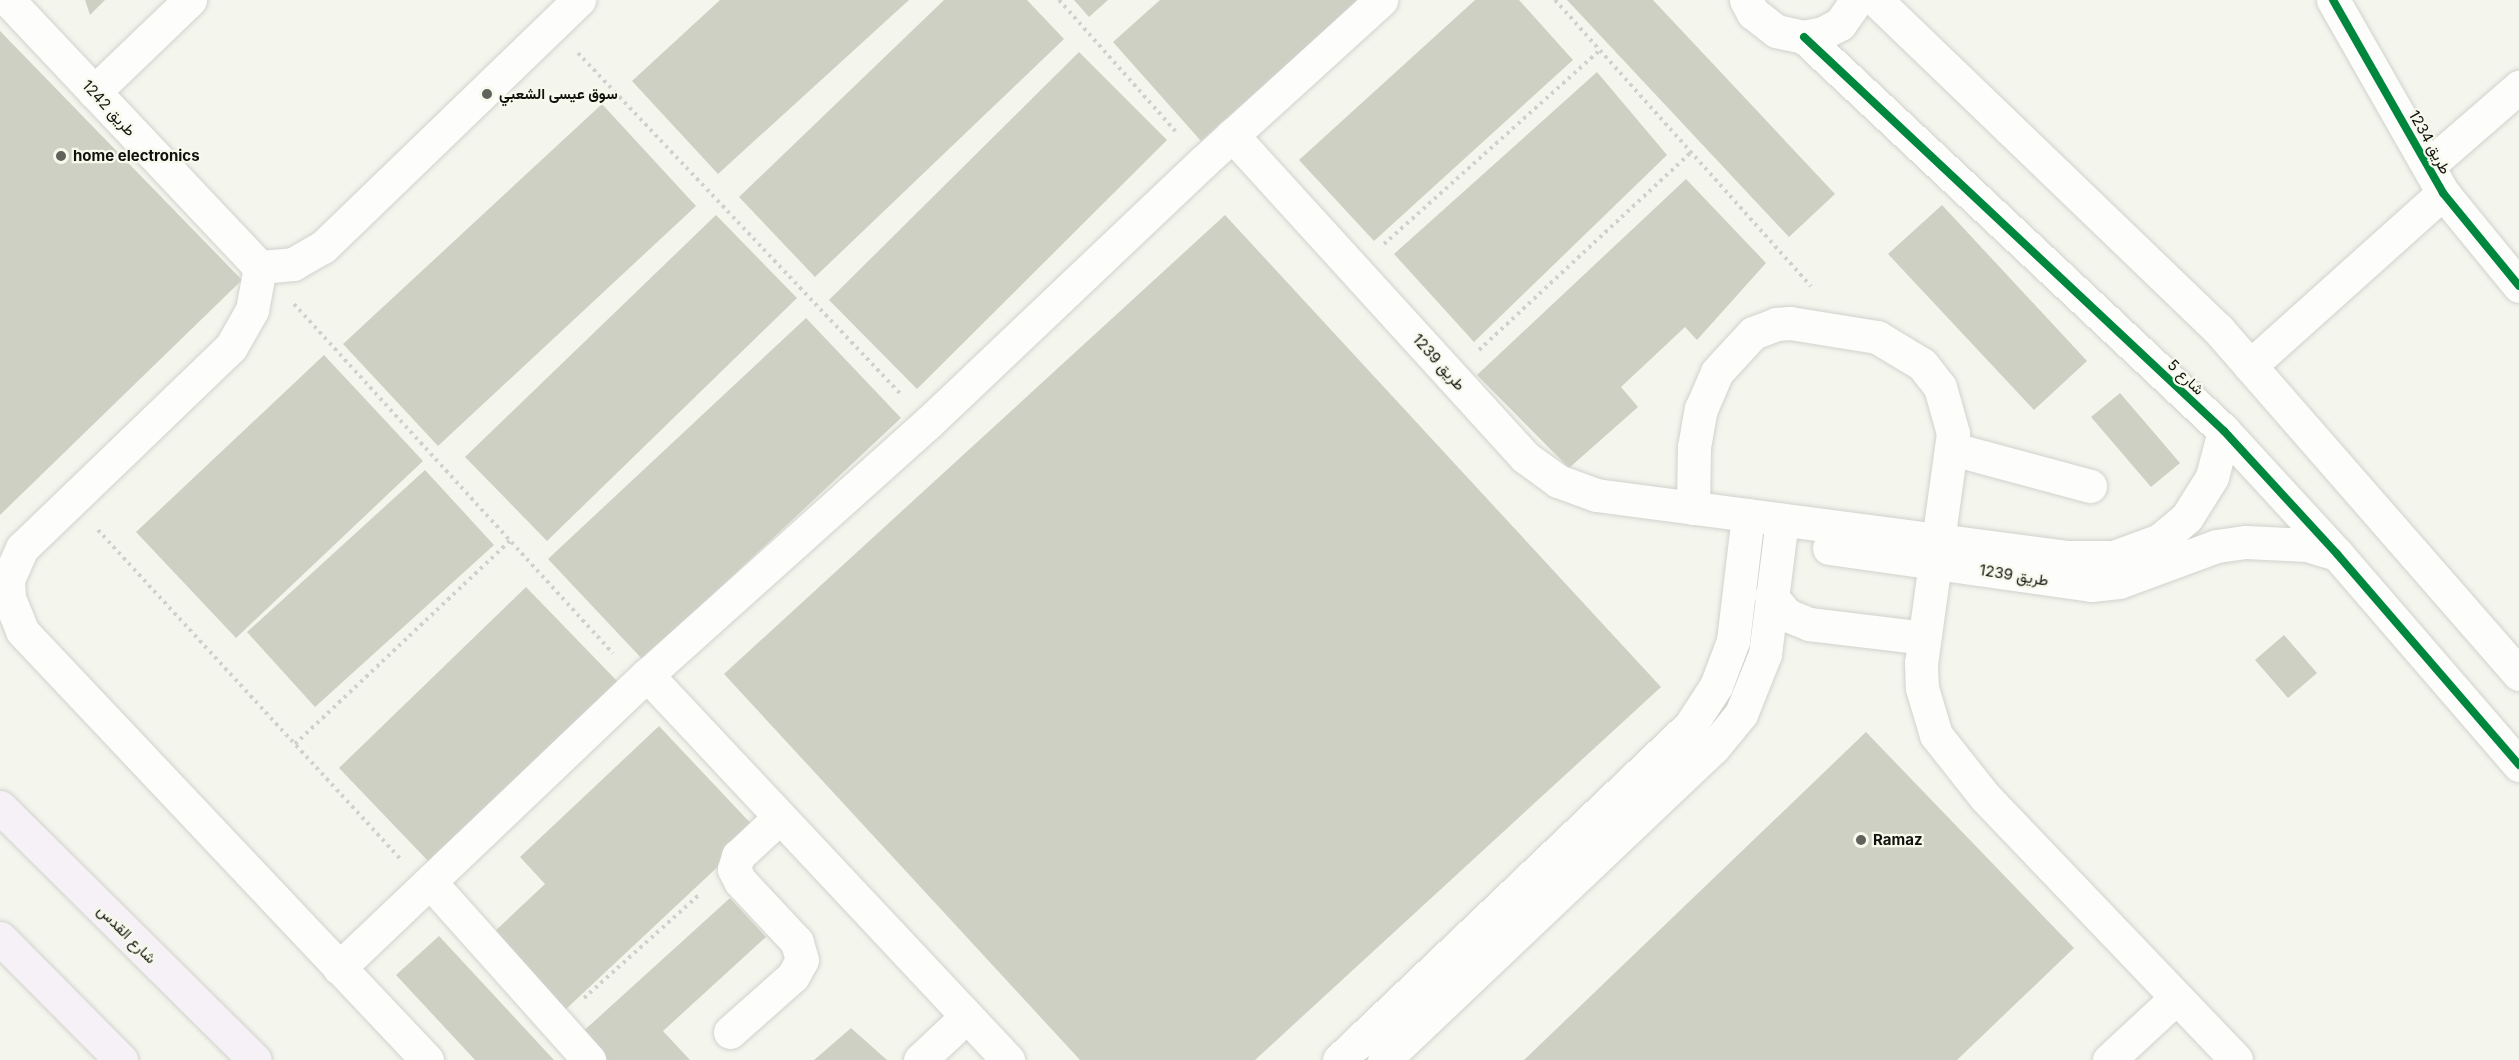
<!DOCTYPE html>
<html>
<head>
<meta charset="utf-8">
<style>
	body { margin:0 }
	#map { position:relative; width:2519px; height:1060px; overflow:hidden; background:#f4f6ee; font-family:Inter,Vazirmatn,sans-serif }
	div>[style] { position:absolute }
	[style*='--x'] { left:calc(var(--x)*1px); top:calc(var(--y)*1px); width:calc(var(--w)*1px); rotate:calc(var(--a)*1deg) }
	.building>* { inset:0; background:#ced0c3 }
	.path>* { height:4px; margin-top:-2px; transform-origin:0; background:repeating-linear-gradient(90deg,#d0d1cf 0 3px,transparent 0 7.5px) }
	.roads { filter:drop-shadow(0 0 2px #d0d2cc) drop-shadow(0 0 2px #d0d2cc) }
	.minor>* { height:33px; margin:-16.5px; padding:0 16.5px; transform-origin:16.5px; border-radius:16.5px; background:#fdfefc }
	.major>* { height:33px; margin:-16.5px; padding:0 16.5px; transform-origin:16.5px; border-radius:16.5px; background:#f5f1f6 }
	.cycleway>* { height:8px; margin:-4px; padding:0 4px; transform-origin:4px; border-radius:4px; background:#00873e }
	.dots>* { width:16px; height:16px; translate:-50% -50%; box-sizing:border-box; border:3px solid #f6f9eb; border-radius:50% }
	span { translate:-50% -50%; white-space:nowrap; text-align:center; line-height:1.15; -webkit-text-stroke:4.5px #f6f9eb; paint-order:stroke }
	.poi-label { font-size:15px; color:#11120d; font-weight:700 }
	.left { translate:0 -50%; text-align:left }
	.street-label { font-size:15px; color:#11120d }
</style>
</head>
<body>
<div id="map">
	<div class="building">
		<i style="clip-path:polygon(85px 0,105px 0,90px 15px)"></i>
		<i style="clip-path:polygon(720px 0,909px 0,718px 174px,632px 81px)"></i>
		<i style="clip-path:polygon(944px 0,1027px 0,1064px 39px,815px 277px,739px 197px)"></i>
		<i style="clip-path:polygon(1074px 0,1108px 0,1089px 17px)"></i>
		<i style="clip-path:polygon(1160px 0,1359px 0,1201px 141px,1113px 42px)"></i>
		<i style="clip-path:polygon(1475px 0,1519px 0,1573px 60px,1374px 241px,1299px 160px)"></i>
		<i style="clip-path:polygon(1567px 0,1653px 0,1835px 194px,1789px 237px)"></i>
		<i style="clip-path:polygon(0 31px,242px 280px,0 515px)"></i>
		<i style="clip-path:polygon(1079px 52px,1167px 140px,917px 389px,829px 300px)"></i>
		<i style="clip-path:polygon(1597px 72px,1667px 155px,1474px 342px,1394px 254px)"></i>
		<i style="clip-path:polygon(602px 104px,696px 206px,438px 446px,343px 344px)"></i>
		<i style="clip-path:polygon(1686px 179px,1766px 263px,1697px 340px,1685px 327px,1621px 387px,1638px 407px,1569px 468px,1477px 375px)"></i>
		<i style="clip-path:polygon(1942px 205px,2087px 361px,2034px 410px,1888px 254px)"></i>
		<i style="clip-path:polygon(716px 215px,797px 298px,547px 541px,465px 457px)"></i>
		<i style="clip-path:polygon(1225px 215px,1661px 687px,1255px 1060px,1080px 1060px,724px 674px)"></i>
		<i style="clip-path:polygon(806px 318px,901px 418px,643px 660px,548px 559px)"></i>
		<i style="clip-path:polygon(324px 355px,423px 461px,236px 638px,136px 532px)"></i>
		<i style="clip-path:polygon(2120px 393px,2180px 463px,2151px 487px,2091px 417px)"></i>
		<i style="clip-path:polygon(425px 470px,494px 545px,315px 707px,247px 632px)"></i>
		<i style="clip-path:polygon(526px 587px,618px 682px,430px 863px,339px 768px)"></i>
		<i style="clip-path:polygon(2284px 635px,2317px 673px,2288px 698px,2255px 660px)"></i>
		<i style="clip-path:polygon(659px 726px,757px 830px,565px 1010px,493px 933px,545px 884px,520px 857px)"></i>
		<i style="clip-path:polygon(1866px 732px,2074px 948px,1957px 1060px,1524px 1060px)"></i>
		<i style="clip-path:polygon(730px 898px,766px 937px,663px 1031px,690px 1060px,599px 1060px,578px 1036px)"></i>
		<i style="clip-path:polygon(439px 936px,554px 1060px,475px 1060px,396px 975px)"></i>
		<i style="clip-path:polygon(851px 1028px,887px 1060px,814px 1060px)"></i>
	</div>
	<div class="path">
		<i style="--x:1059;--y:0;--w:176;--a:48.4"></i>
		<i style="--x:1555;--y:0;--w:384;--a:48.2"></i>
		<i style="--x:578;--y:53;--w:470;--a:46.6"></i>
		<i style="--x:1384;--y:244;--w:290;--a:-41.9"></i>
		<i style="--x:294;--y:304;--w:473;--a:47.6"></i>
		<i style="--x:1479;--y:350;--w:290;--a:-43"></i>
		<i style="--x:98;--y:530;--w:446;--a:47.4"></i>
		<i style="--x:295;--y:744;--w:296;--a:-43.4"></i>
		<i style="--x:584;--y:998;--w:157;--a:-41.9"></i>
	</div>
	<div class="roads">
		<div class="minor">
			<i style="--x:8;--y:0;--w:367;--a:46.7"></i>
			<i style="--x:1746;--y:0;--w:15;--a:62"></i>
			<i style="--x:1753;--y:13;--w:29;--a:38"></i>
			<i style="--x:1776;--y:31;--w:29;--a:12"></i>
			<i style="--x:1804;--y:37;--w:19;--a:-12"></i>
			<i style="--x:1823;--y:33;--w:19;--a:-28"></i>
			<i style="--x:1840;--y:24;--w:29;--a:-55"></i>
			<i style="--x:1876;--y:0;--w:475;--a:43.9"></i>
			<i style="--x:2218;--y:329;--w:458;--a:48.9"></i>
			<i style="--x:2333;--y:0;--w:222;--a:60.3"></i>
			<i style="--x:2443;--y:193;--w:120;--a:50.7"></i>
			<i style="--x:1804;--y:37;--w:576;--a:43.17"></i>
			<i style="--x:2224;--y:431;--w:167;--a:47.4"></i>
			<i style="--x:2337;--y:554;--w:279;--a:49.2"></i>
			<i style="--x:94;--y:92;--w:133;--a:-43.8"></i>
			<i style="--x:1232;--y:135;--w:435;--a:47.7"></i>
			<i style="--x:1525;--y:457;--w:41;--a:36"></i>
			<i style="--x:1558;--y:481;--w:40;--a:20.2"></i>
			<i style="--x:1596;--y:495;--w:474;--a:7.5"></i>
			<i style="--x:2066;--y:557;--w:48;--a:0"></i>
			<i style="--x:2114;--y:557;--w:49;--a:-20.3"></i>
			<i style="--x:2160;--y:540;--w:35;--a:-40"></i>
			<i style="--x:2187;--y:517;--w:47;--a:-58"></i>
			<i style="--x:2212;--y:477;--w:48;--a:-75.4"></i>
			<i style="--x:2428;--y:166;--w:121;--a:-41"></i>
			<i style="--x:260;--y:267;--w:44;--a:100.5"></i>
			<i style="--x:252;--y:310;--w:43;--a:119.6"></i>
			<i style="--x:231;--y:347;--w:290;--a:136.1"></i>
			<i style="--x:22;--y:548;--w:35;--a:114"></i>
			<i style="--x:8;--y:580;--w:18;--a:87"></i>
			<i style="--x:9;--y:598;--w:35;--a:68"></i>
			<i style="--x:22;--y:631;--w:590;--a:46.65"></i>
			<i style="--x:260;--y:267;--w:33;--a:-5"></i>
			<i style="--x:293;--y:264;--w:34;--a:-30"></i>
			<i style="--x:323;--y:247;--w:356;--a:-44"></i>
			<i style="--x:2250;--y:366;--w:259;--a:-41.9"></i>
			<i style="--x:1953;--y:449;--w:142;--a:15.1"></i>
			<i style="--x:1693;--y:508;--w:61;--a:-89.1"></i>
			<i style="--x:1694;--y:447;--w:39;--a:-80"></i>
			<i style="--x:1701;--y:409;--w:40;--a:-66.6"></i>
			<i style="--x:1717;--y:372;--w:53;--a:-47.3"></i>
			<i style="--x:1753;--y:333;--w:25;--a:-21"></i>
			<i style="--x:1776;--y:324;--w:14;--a:-4"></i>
			<i style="--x:1790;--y:323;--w:88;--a:9.1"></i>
			<i style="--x:1877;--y:337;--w:52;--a:31"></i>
			<i style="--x:1922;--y:364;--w:29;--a:52"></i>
			<i style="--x:1940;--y:387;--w:48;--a:74.2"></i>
			<i style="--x:1953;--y:433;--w:232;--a:97.9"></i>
			<i style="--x:1921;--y:663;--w:25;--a:88"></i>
			<i style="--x:1922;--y:688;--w:49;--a:73.4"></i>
			<i style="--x:1936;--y:735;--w:80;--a:51.6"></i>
			<i style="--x:1986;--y:798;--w:362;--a:46.3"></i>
			<i style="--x:1829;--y:548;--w:265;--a:8"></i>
			<i style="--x:2091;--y:585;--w:28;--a:-6"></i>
			<i style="--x:2119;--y:582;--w:104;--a:-20.2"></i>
			<i style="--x:2217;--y:546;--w:29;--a:-8"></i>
			<i style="--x:2246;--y:542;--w:61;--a:2.8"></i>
			<i style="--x:2307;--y:545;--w:31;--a:17"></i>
			<i style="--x:1771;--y:596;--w:25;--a:50"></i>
			<i style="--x:1787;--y:615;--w:24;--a:22"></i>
			<i style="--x:1809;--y:624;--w:116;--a:6.9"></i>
			<i style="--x:647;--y:675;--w:528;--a:46.84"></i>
			<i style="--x:430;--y:882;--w:239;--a:48.2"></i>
			<i style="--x:339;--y:968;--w:425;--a:-43.6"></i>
			<i style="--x:647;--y:675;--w:377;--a:-41.9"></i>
			<i style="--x:928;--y:423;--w:379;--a:-43.5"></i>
			<i style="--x:1203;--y:162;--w:241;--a:-42.3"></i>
			<i style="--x:730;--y:1032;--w:84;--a:-41.6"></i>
			<i style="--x:793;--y:976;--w:18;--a:-61"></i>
			<i style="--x:802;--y:960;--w:19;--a:-106"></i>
			<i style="--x:797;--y:942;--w:83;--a:-133.1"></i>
			<i style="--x:740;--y:881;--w:13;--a:-117"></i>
			<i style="--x:734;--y:869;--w:14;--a:-73"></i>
			<i style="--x:738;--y:856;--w:57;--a:-42.9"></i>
			<i style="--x:920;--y:1060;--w:64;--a:-43.1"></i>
			<i style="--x:1339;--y:1060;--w:485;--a:-43.6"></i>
			<i style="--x:1690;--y:726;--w:48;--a:-57"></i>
			<i style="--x:1716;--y:686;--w:48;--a:-69.3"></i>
			<i style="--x:1733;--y:641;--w:127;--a:-83.2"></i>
			<i style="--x:1384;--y:1060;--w:453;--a:-43.5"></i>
			<i style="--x:1713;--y:748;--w:44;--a:-50.5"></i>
			<i style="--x:1741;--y:714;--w:65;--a:-68.2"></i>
			<i style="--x:1765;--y:654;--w:135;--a:-82.8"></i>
			<i style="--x:2109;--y:1060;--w:91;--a:-42.8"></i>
		</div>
		<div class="major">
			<i style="--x:0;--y:807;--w:359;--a:44.8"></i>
			<i style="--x:0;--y:938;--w:172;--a:45.2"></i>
		</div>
	</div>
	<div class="cycleway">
		<i style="--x:2333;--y:0;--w:222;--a:60.3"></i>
		<i style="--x:2443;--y:193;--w:120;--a:50.7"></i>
		<i style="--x:1804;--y:37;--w:576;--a:43.17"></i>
		<i style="--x:2224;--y:431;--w:167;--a:47.4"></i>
		<i style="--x:2337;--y:554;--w:279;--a:49.2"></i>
	</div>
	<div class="dots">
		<i style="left:487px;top:94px;background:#60625c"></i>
		<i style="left:61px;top:156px;background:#60625c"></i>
		<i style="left:1861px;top:840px;background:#60625c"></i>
	</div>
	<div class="poi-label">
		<span class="left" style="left:499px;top:94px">سوق عيسى الشعبي</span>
		<span class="left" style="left:73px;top:156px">home electronics</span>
		<span class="left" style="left:1873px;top:840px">Ramaz</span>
	</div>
	<div class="street-label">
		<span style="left:109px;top:108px;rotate:47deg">طريق 1242</span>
		<span style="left:2430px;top:142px;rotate:61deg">طريق 1234</span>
		<span style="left:1439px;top:362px;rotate:48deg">طريق 1239</span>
		<span style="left:2186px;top:377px;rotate:43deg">شارع 5</span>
		<span style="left:2014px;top:575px;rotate:9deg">طريق 1239</span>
		<span style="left:127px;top:934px;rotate:45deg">شارع القدس</span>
	</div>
</div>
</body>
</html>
